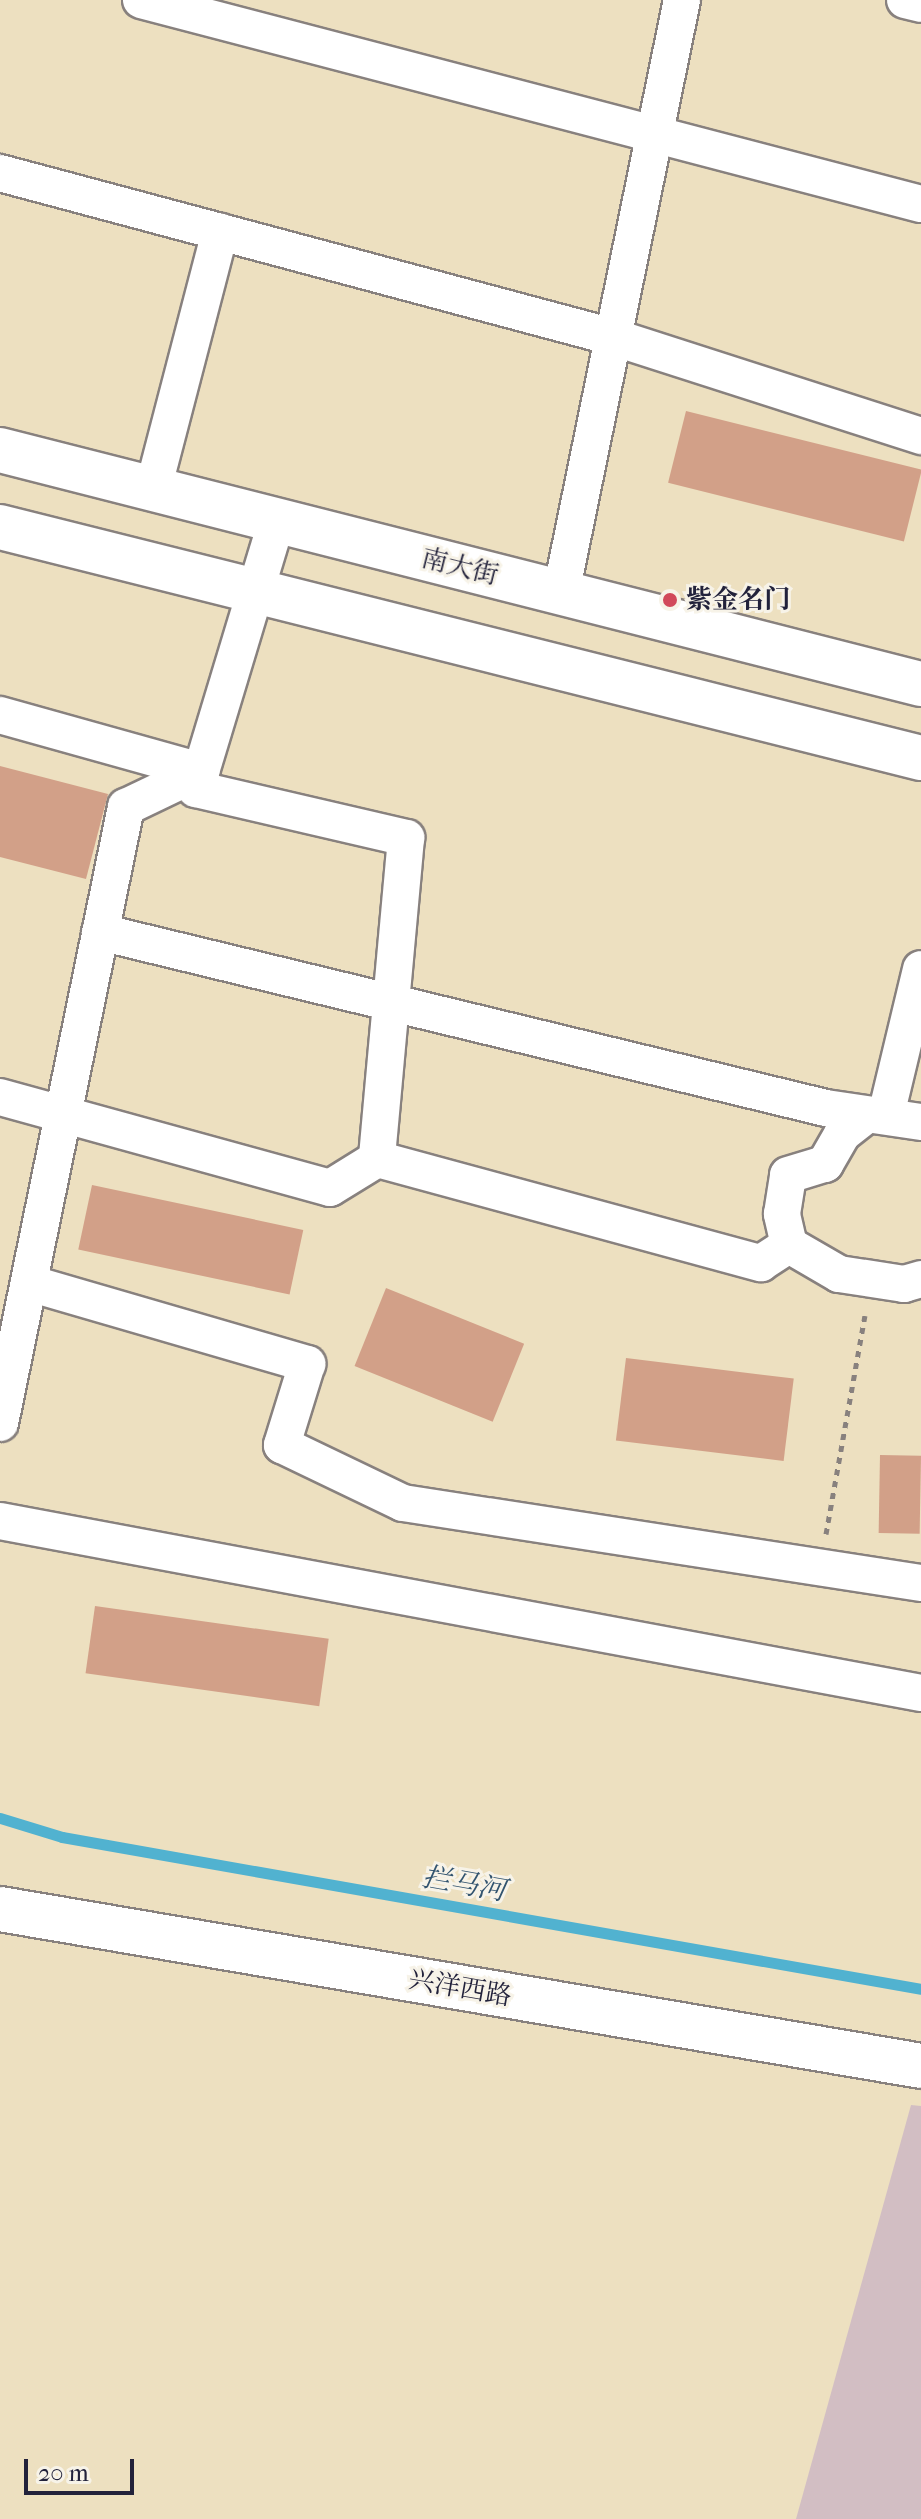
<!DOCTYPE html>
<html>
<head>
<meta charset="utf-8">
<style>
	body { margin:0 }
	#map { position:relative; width:921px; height:2519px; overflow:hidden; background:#ede0c0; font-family:"IM FELL French Canon","Noto Serif SC",serif }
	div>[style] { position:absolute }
	.industrial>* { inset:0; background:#d2bec3 }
	.stream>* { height:11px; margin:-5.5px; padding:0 5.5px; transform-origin:5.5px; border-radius:5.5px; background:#51b2d0 }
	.building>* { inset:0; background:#d2a088; transform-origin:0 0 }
	.path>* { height:5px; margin-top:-2.5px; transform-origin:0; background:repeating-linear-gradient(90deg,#88817e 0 6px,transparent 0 12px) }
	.roads { filter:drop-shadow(2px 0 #88817e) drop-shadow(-2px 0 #88817e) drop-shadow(0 2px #88817e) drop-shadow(0 -2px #88817e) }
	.minor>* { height:36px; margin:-18px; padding:0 18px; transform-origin:18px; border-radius:18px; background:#fff }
	.tertiary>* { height:44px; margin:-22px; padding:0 22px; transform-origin:22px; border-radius:22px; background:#fff }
	.secondary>* { height:44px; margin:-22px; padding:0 22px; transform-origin:22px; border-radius:22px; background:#fff }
	.dots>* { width:22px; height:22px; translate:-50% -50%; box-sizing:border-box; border:4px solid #f7f3e8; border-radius:50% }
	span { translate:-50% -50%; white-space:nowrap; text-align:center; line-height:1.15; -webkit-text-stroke:6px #f7f3e8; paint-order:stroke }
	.street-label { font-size:26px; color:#22223b }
	.poi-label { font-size:26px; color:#22223b; font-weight:700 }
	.left { translate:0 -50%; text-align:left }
	.water-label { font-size:28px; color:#32546f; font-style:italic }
	.scale { position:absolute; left:24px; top:2459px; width:110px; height:36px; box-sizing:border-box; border:4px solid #22223b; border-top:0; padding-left:10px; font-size:24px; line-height:28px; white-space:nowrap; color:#22223b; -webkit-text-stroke:6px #f7f3e8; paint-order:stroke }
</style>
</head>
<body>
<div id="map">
	<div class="industrial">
		<div style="clip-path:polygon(911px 2105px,921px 2106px,921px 2519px,796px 2519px)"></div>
	</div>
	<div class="stream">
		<div style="left:0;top:1818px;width:65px;rotate:17deg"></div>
		<div style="left:62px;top:1837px;width:872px;rotate:10.03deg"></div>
	</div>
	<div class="building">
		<div style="left:686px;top:411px;width:243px;height:74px;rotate:14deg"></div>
		<div style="clip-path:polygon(0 766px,108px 794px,86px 879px,0 857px)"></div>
		<div style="left:92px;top:1185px;width:216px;height:66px;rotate:12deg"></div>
		<div style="left:386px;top:1288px;width:149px;height:84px;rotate:22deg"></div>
		<div style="left:626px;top:1358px;width:169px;height:83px;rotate:7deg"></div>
		<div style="left:880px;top:1455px;width:41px;height:78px;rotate:1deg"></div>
		<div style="left:95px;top:1606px;width:236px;height:68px;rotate:8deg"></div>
	</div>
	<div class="path">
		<div style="left:826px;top:1534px;width:222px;rotate:-79.9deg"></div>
	</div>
	<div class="roads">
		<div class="minor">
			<div style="left:141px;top:0;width:806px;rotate:14.66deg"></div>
			<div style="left:905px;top:0;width:16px;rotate:14deg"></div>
			<div style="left:0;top:173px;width:635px;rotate:14.98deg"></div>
			<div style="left:613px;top:337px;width:324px;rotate:17.8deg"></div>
			<div style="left:153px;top:489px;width:266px;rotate:-75.4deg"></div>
			<div style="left:277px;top:520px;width:281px;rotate:106.8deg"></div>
			<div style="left:196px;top:789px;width:216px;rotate:13.1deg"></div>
			<div style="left:406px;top:838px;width:322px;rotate:95.2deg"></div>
			<div style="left:377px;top:1159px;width:398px;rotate:15.2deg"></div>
			<div style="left:761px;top:1263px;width:33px;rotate:-33deg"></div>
			<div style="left:789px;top:1245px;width:58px;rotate:30.1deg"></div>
			<div style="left:839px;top:1274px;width:66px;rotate:8.7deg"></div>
			<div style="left:904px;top:1284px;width:18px;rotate:-16deg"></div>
			<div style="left:561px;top:593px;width:605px;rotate:-78.47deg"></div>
			<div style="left:0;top:715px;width:209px;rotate:15.6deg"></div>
			<div style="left:100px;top:932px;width:747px;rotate:13.63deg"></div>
			<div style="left:826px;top:1108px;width:96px;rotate:8.4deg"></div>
			<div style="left:0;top:1097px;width:342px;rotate:15.4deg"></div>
			<div style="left:330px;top:1188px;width:55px;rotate:-31.7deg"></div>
			<div style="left:886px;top:1115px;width:150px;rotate:-76.5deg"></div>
			<div style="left:789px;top:1245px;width:32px;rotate:-103deg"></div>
			<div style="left:782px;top:1214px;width:39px;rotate:-81deg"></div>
			<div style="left:788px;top:1175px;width:39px;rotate:-17deg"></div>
			<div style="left:825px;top:1164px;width:34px;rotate:-60deg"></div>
			<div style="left:842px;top:1134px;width:28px;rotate:-38deg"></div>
			<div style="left:29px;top:1283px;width:290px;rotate:16.2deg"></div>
			<div style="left:307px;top:1364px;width:85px;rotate:107.2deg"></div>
			<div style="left:282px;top:1445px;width:134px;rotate:25.6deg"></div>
			<div style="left:403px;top:1503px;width:524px;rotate:8.78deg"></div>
			<div style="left:0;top:1423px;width:629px;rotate:-78.44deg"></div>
			<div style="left:126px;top:807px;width:83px;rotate:-25.6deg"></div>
			<div style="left:0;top:1521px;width:937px;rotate:10.58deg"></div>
		</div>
		<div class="tertiary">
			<div style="left:0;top:1909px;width:934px;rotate:9.67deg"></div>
		</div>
		<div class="secondary">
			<div style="left:0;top:450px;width:950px;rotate:14.26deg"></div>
			<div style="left:0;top:527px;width:950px;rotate:14.08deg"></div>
		</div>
	</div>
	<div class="dots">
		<div style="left:670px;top:600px;background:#d1495b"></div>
	</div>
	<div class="street-label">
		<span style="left:460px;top:567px;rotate:14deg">南大街</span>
		<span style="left:460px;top:1988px;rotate:10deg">兴洋西路</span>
	</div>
	<div class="poi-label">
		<span class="left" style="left:686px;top:600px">紫金名门</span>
	</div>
	<div class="water-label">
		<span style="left:464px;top:1884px;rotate:10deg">拦马河</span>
	</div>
	<div class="scale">20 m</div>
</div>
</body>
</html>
